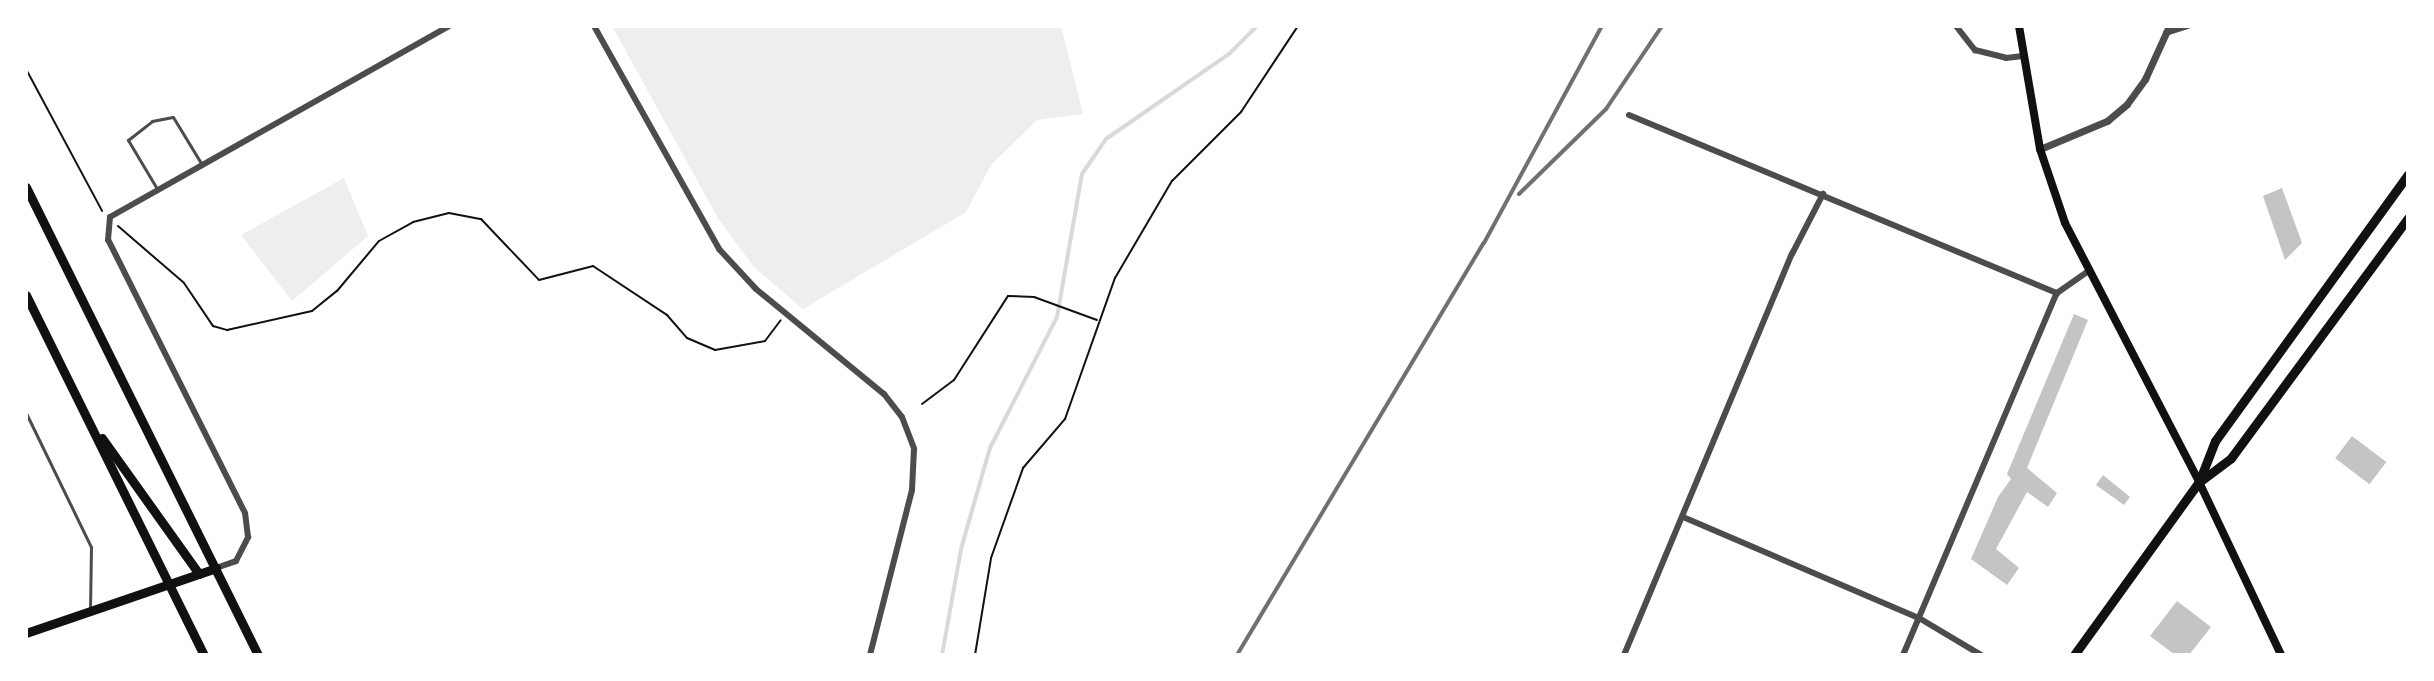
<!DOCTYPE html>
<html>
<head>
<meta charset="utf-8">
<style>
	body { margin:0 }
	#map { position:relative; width:2434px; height:681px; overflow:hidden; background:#fff; font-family:Quicksand,sans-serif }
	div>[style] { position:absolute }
	.green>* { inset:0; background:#eee }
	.stream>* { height:4px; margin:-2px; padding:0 2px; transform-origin:2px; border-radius:2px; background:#d9d9d9 }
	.building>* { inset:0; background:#c4c4c4; transform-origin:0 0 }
	.path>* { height:2px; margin:-1px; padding:0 1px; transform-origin:1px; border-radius:1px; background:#111 }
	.service>* { height:3px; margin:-1.5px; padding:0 1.5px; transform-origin:1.5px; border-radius:1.5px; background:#4c4c4c }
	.minor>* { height:6px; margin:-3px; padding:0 3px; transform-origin:3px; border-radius:3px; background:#4c4c4c }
	.tertiary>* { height:7px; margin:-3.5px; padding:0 3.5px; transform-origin:3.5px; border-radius:3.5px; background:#4c4c4c }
	.secondary>* { height:8px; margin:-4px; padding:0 4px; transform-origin:4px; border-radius:4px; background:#111 }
	.primary>* { height:9px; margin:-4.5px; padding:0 4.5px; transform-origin:4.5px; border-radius:4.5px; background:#111 }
	.rail>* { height:4px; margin:-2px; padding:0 2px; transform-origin:2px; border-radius:2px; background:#707070 }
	span { translate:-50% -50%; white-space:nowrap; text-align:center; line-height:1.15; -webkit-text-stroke:6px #fff; paint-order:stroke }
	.frame { position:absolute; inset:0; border:28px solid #fff; pointer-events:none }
</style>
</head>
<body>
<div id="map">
	<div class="green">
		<div style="clip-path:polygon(612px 26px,1061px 26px,1083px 114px,1037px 120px,991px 165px,966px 212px,803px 309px,754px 267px,719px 220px)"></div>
		<div style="clip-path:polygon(344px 178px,368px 236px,292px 301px,241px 235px)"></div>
	</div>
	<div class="stream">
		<div style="left:942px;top:655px;width:108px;rotate:-79.8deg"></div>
		<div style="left:961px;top:549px;width:105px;rotate:-74deg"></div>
		<div style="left:990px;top:448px;width:147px;rotate:-62.9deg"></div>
		<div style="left:1057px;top:317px;width:145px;rotate:-80.1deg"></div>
		<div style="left:1082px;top:174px;width:42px;rotate:-55.6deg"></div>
		<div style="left:1106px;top:139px;width:151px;rotate:-34.7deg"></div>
		<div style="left:1230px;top:53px;width:38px;rotate:-45deg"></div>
	</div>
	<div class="building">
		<div style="clip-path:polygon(2282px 188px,2302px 243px,2285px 260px,2263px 196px)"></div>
		<div style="clip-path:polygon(2074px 314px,2088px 320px,2027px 468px,2057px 493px,2048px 507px,2027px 492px,1996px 549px,2019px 568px,2007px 585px,1971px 559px,1998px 497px,2011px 479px,2007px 474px)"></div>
		<div style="left:2352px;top:436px;width:43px;height:28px;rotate:37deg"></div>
		<div style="clip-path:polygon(2103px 475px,2130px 497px,2124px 505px,2096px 485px)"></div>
		<div style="clip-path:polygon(2177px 601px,2211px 627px,2189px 655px,2175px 655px,2150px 636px)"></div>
	</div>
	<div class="path">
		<div style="left:26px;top:69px;width:161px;rotate:61.8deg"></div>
		<div style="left:118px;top:226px;width:87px;rotate:40.8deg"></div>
		<div style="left:184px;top:283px;width:52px;rotate:56deg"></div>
		<div style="left:213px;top:326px;width:15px;rotate:16deg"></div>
		<div style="left:227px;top:330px;width:87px;rotate:-12.6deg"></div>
		<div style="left:312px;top:311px;width:32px;rotate:-39deg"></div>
		<div style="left:337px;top:291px;width:65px;rotate:-50deg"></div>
		<div style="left:379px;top:241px;width:39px;rotate:-29deg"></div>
		<div style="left:413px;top:222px;width:37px;rotate:-14deg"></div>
		<div style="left:449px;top:213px;width:33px;rotate:11deg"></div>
		<div style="left:481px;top:219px;width:84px;rotate:46.4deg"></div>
		<div style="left:539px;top:280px;width:56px;rotate:-14.5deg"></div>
		<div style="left:593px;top:266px;width:89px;rotate:33.5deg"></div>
		<div style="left:667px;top:315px;width:30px;rotate:49deg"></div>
		<div style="left:687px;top:338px;width:30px;rotate:23deg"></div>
		<div style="left:715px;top:350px;width:51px;rotate:-10.2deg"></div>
		<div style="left:765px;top:341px;width:26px;rotate:-53deg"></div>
		<div style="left:922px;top:404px;width:40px;rotate:-37deg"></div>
		<div style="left:954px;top:380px;width:100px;rotate:-57.3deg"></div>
		<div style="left:1008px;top:296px;width:26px;rotate:2deg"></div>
		<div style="left:1034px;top:297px;width:67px;rotate:20.1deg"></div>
		<div style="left:975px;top:655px;width:98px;rotate:-80.6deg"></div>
		<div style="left:991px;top:558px;width:96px;rotate:-70.4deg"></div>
		<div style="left:1023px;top:468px;width:65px;rotate:-49.4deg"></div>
		<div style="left:1065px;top:419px;width:150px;rotate:-70.5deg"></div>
		<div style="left:1115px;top:278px;width:113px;rotate:-59.6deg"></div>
		<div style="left:1172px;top:181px;width:98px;rotate:-45deg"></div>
		<div style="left:1241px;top:112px;width:103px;rotate:-56.5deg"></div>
	</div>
	<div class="service">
		<div style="left:156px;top:187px;width:55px;rotate:-120.8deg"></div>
		<div style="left:128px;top:140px;width:31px;rotate:-38deg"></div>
		<div style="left:152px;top:121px;width:21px;rotate:-11deg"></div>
		<div style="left:173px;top:117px;width:54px;rotate:58.7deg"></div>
		<div style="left:26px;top:413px;width:149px;rotate:64.1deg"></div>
		<div style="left:91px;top:547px;width:63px;rotate:90.9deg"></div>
	</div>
	<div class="minor">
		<div style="left:594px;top:26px;width:256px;rotate:60.7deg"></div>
		<div style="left:719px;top:249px;width:54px;rotate:47.2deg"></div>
		<div style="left:756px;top:289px;width:166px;rotate:39.4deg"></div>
		<div style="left:884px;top:394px;width:29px;rotate:52deg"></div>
		<div style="left:902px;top:417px;width:34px;rotate:69deg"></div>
		<div style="left:914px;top:449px;width:41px;rotate:92.8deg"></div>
		<div style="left:912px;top:490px;width:170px;rotate:104.3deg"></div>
		<div style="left:1956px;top:26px;width:31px;rotate:52deg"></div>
		<div style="left:1975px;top:50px;width:32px;rotate:14deg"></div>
		<div style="left:2006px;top:58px;width:17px;rotate:-7deg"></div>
		<div style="left:2166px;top:33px;width:23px;rotate:-18deg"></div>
		<div style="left:1629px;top:115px;width:464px;rotate:22.6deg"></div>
		<div style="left:1683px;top:517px;width:257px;rotate:23.2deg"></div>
		<div style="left:1919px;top:618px;width:72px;rotate:30.8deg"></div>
		<div style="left:216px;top:568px;width:21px;rotate:-19deg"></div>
		<div style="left:236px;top:561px;width:27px;rotate:-63deg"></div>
		<div style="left:248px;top:537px;width:24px;rotate:-97deg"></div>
		<div style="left:245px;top:513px;width:305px;rotate:-116.6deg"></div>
		<div style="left:108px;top:240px;width:23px;rotate:-85deg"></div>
		<div style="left:110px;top:217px;width:389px;rotate:-29.4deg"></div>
		<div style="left:1624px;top:655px;width:435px;rotate:-67.3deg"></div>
		<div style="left:1792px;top:254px;width:68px;rotate:-62.7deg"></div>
		<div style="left:1903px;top:655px;width:393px;rotate:-67deg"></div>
		<div style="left:2057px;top:293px;width:38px;rotate:-35deg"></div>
	</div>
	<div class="tertiary">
		<div style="left:2040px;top:149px;width:73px;rotate:-22.7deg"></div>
		<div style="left:2107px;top:121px;width:26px;rotate:-40deg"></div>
		<div style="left:2127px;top:104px;width:31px;rotate:-54deg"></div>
		<div style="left:2145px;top:79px;width:58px;rotate:-65.6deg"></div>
	</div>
	<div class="secondary">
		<div style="left:2019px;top:26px;width:125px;rotate:80.3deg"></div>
		<div style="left:2040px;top:149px;width:78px;rotate:71.3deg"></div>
		<div style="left:2065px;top:223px;width:292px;rotate:62.6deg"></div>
		<div style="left:2199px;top:482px;width:191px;rotate:64.6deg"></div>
	</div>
	<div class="primary">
		<div style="left:26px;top:187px;width:522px;rotate:63.63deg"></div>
		<div style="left:26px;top:295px;width:402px;rotate:63.7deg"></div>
		<div style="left:102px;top:438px;width:167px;rotate:54.5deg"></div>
		<div style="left:2202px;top:480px;width:36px;rotate:-37deg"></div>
		<div style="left:2231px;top:458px;width:298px;rotate:-53.6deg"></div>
		<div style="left:26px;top:633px;width:201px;rotate:-18.9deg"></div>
		<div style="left:2074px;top:655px;width:213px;rotate:-54.2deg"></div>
		<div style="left:2199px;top:482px;width:44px;rotate:-68.7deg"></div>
		<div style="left:2215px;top:441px;width:329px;rotate:-54.1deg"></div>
	</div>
	<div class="rail">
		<div style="left:1519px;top:194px;width:122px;rotate:-44.3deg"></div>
		<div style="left:1606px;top:109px;width:100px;rotate:-56deg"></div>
		<div style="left:1237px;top:655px;width:480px;rotate:-59.1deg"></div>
		<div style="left:1484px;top:243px;width:247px;rotate:-61.5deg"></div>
	</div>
	<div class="frame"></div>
</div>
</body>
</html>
